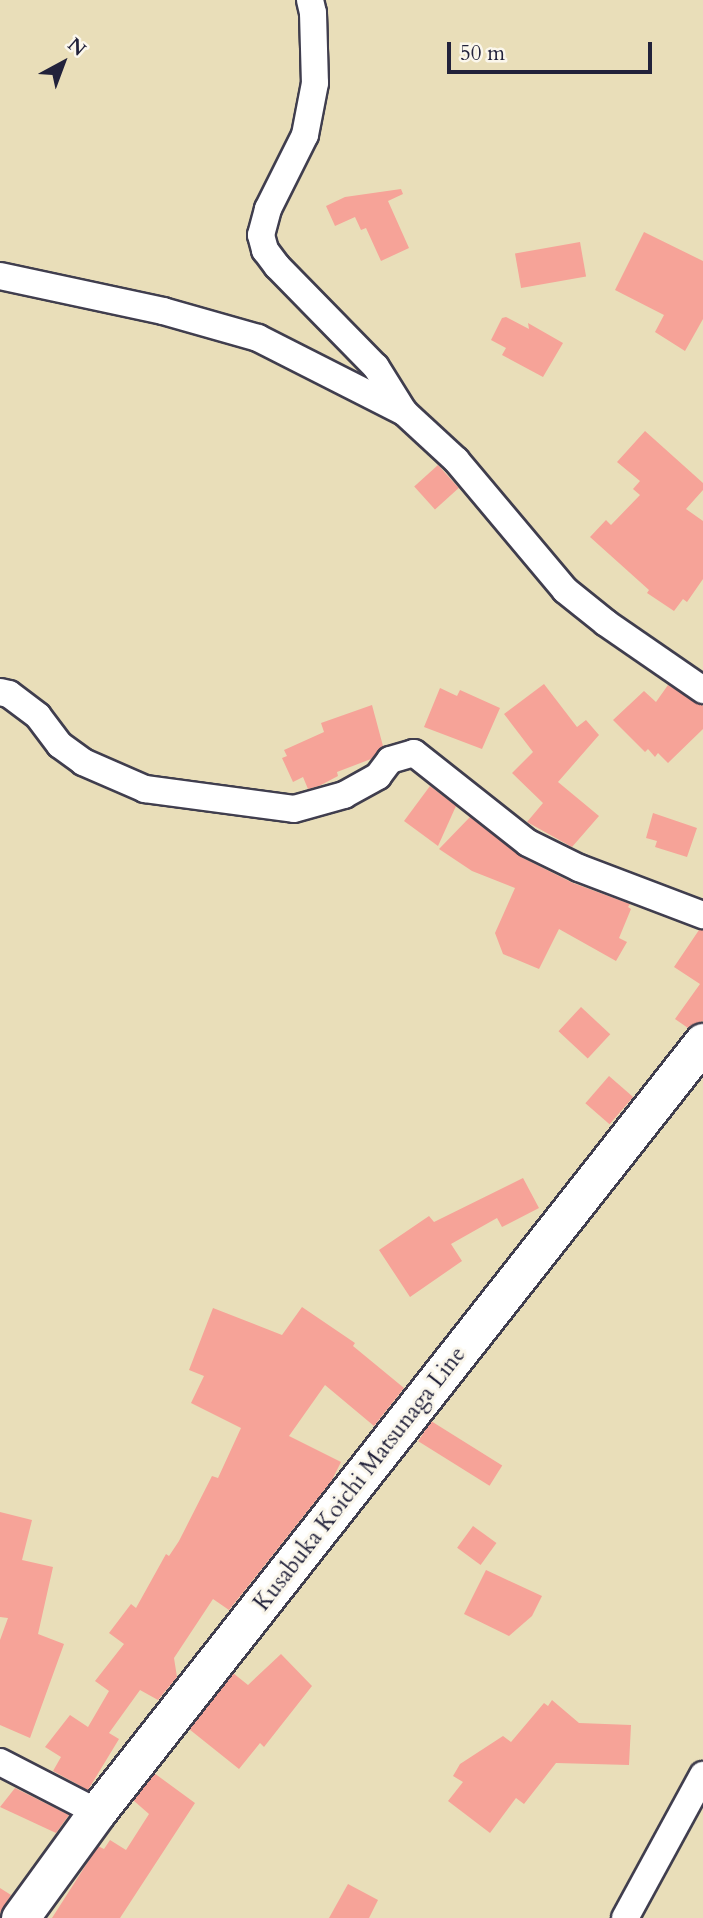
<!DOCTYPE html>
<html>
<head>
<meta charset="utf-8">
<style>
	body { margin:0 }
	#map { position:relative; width:703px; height:1918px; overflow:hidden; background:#e9deb9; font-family:Cardo,serif }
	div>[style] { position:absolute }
	.building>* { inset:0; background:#f6a398; transform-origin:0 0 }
	.roads { filter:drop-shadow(2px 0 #403e4e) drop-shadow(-2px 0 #403e4e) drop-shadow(0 2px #403e4e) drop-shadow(0 -2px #403e4e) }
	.street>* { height:26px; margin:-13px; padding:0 13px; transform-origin:13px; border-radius:13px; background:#fff }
	.secondary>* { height:37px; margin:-18.5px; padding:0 18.5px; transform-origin:18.5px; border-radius:18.5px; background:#fff }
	span { translate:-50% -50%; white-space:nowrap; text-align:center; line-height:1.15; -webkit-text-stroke:6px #fbf7ec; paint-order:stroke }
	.street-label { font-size:23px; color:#22223b }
	.north { position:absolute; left:28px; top:28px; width:70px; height:70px; -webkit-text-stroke:5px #fbf7ec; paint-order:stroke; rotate:41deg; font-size:19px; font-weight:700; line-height:28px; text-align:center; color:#22223b }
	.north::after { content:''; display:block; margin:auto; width:24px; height:32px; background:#22223b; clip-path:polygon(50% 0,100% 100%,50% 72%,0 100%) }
	.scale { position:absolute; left:447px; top:42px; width:205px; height:32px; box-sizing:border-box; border:4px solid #22223b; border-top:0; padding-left:9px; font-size:21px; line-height:24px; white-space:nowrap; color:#22223b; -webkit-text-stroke:5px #fbf7ec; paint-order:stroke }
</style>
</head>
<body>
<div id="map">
	<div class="building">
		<div style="clip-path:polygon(401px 189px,403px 194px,388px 201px,409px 248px,381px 261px,366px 228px,361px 230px,355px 217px,335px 226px,326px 206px,345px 197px)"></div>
		<div style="clip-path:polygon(644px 232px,703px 261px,703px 319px,685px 351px,655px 332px,664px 315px,615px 290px)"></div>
		<div style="left:580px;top:242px;width:35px;height:66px;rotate:80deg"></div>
		<div style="clip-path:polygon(506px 317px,529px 329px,528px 323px,563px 343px,543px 377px,502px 355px,506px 348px,491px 340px,502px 318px)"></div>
		<div style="clip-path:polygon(645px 431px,703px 483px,703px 490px,686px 509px,703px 521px,703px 579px,687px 602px,683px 599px,674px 611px,647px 593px,649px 590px,590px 537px,606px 520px,611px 525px,640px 495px,633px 489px,640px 481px,617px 462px)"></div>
		<div style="left:438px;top:465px;width:31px;height:32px;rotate:48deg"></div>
		<div style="clip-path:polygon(544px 684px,577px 727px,586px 720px,599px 735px,558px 782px,599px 816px,572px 847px,527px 822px,543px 803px,512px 773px,533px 752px,504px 714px)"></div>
		<div style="clip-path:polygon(668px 685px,703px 706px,703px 729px,668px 763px,658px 753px,655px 757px,648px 749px,645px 752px,613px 720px,644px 691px,656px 702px)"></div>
		<div style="clip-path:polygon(440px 688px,457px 696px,460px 690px,500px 708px,482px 749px,424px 727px)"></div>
		<div style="clip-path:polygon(372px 705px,383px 746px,371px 759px,337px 772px,338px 776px,319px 786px,308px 789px,303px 777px,293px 782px,282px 758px,287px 756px,284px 750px,324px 732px,321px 723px)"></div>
		<div style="clip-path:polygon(430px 786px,456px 806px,438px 846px,404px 821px)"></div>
		<div style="clip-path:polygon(653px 813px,697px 828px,687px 857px,655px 847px,657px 841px,646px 838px)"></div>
		<div style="clip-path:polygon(470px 817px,521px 857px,573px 883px,630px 904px,628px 907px,631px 909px,619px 938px,627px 942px,616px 961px,559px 929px,539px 969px,503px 954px,495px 933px,515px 888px,472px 871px,439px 849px)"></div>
		<div style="clip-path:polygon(699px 930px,703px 930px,703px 1021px,688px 1028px,675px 1019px,700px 984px,674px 967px)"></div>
		<div style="left:581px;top:1007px;width:40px;height:33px;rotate:43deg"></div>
		<div style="left:609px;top:1076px;width:32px;height:36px;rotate:41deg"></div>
		<div style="clip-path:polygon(523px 1178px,539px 1208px,502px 1227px,497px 1218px,451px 1244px,462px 1261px,410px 1297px,379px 1250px,429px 1216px,434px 1222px)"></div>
		<div style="clip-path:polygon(302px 1307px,355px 1343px,353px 1346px,404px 1388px,374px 1426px,325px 1385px,289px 1436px,341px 1462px,332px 1480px,229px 1610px,213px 1599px,174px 1658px,177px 1677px,158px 1700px,140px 1690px,109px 1733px,119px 1739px,88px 1790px,53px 1771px,61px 1757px,45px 1747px,70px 1715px,88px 1727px,109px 1691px,95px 1681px,124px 1644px,109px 1633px,131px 1604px,136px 1608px,166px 1554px,169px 1556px,179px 1541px,212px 1476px,218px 1478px,241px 1428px,191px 1403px,204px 1376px,189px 1370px,213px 1308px,282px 1335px)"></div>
		<div style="left:431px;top:1421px;width:84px;height:24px;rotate:32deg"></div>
		<div style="clip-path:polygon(0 1512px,32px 1520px,22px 1560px,53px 1567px,38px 1634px,64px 1644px,30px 1738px,0 1725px,0 1640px,8px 1618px,0 1617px)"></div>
		<div style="left:473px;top:1526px;width:29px;height:27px;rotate:36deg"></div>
		<div style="clip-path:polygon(486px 1570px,542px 1596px,532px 1616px,509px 1636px,464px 1614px)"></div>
		<div style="clip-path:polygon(281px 1654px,312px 1686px,264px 1747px,260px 1743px,239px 1769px,189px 1729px,233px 1673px,248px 1685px)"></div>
		<div style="clip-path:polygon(552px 1700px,579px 1723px,631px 1725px,629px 1765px,556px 1763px,524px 1804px,516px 1798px,490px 1833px,448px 1801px,463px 1782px,453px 1776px,460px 1764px,503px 1736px,511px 1742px,544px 1703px,548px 1706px)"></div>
		<div style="clip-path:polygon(154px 1773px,195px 1803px,120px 1918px,52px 1918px,98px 1846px,104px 1849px,110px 1840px,126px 1850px,149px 1814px,133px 1800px)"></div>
		<div style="clip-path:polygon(15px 1788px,69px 1815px,56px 1833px,0 1807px)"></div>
		<div style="clip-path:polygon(348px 1884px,378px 1900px,369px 1918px,329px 1918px)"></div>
		<div style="clip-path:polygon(0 1888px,11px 1895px,0 1913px)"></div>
	</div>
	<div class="roads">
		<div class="street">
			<div style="left:310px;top:0;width:13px;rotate:77deg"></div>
			<div style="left:313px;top:13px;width:70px;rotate:88.4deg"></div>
			<div style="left:315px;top:83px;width:53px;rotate:100.9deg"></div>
			<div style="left:305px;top:135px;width:83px;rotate:116.6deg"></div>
			<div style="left:268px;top:209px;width:27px;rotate:105deg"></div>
			<div style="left:261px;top:235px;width:16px;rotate:75deg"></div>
			<div style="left:265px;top:250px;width:20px;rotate:53deg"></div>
			<div style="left:277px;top:266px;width:141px;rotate:45.6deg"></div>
			<div style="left:376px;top:367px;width:53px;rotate:58.1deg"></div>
			<div style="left:404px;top:412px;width:71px;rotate:42.7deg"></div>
			<div style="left:456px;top:460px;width:170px;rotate:50deg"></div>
			<div style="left:565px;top:590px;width:53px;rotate:38.8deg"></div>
			<div style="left:606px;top:623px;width:118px;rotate:34.6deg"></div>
			<div style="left:0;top:276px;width:167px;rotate:12.1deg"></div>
			<div style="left:163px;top:311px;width:99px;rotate:15.9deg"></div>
			<div style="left:258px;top:338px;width:164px;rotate:26.9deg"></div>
			<div style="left:0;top:692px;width:9px;rotate:13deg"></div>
			<div style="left:9px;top:694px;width:36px;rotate:37deg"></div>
			<div style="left:38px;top:716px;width:36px;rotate:53deg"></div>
			<div style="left:60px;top:745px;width:29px;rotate:36deg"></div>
			<div style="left:83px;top:762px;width:68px;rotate:23.5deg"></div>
			<div style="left:145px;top:789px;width:150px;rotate:7.6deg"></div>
			<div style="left:294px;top:809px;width:52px;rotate:-15.6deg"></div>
			<div style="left:344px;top:795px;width:39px;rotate:-29deg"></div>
			<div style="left:378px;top:776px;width:20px;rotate:-53deg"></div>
			<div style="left:390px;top:760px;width:25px;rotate:-16deg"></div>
			<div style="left:414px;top:753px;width:145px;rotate:38.3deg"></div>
			<div style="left:528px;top:843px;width:57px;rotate:26.1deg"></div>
			<div style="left:579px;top:868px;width:133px;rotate:20.8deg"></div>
			<div style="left:0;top:1762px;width:109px;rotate:27.3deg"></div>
			<div style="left:625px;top:1918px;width:163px;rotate:-61.4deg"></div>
		</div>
		<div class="secondary">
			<div style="left:20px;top:1918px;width:131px;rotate:-54deg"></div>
			<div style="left:97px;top:1812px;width:980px;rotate:-51.8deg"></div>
		</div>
	</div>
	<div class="street-label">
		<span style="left:360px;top:1479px;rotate:-52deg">Kusabuka Koichi Matsunaga Line</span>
	</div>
	<div class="north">N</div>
	<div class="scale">50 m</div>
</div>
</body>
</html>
